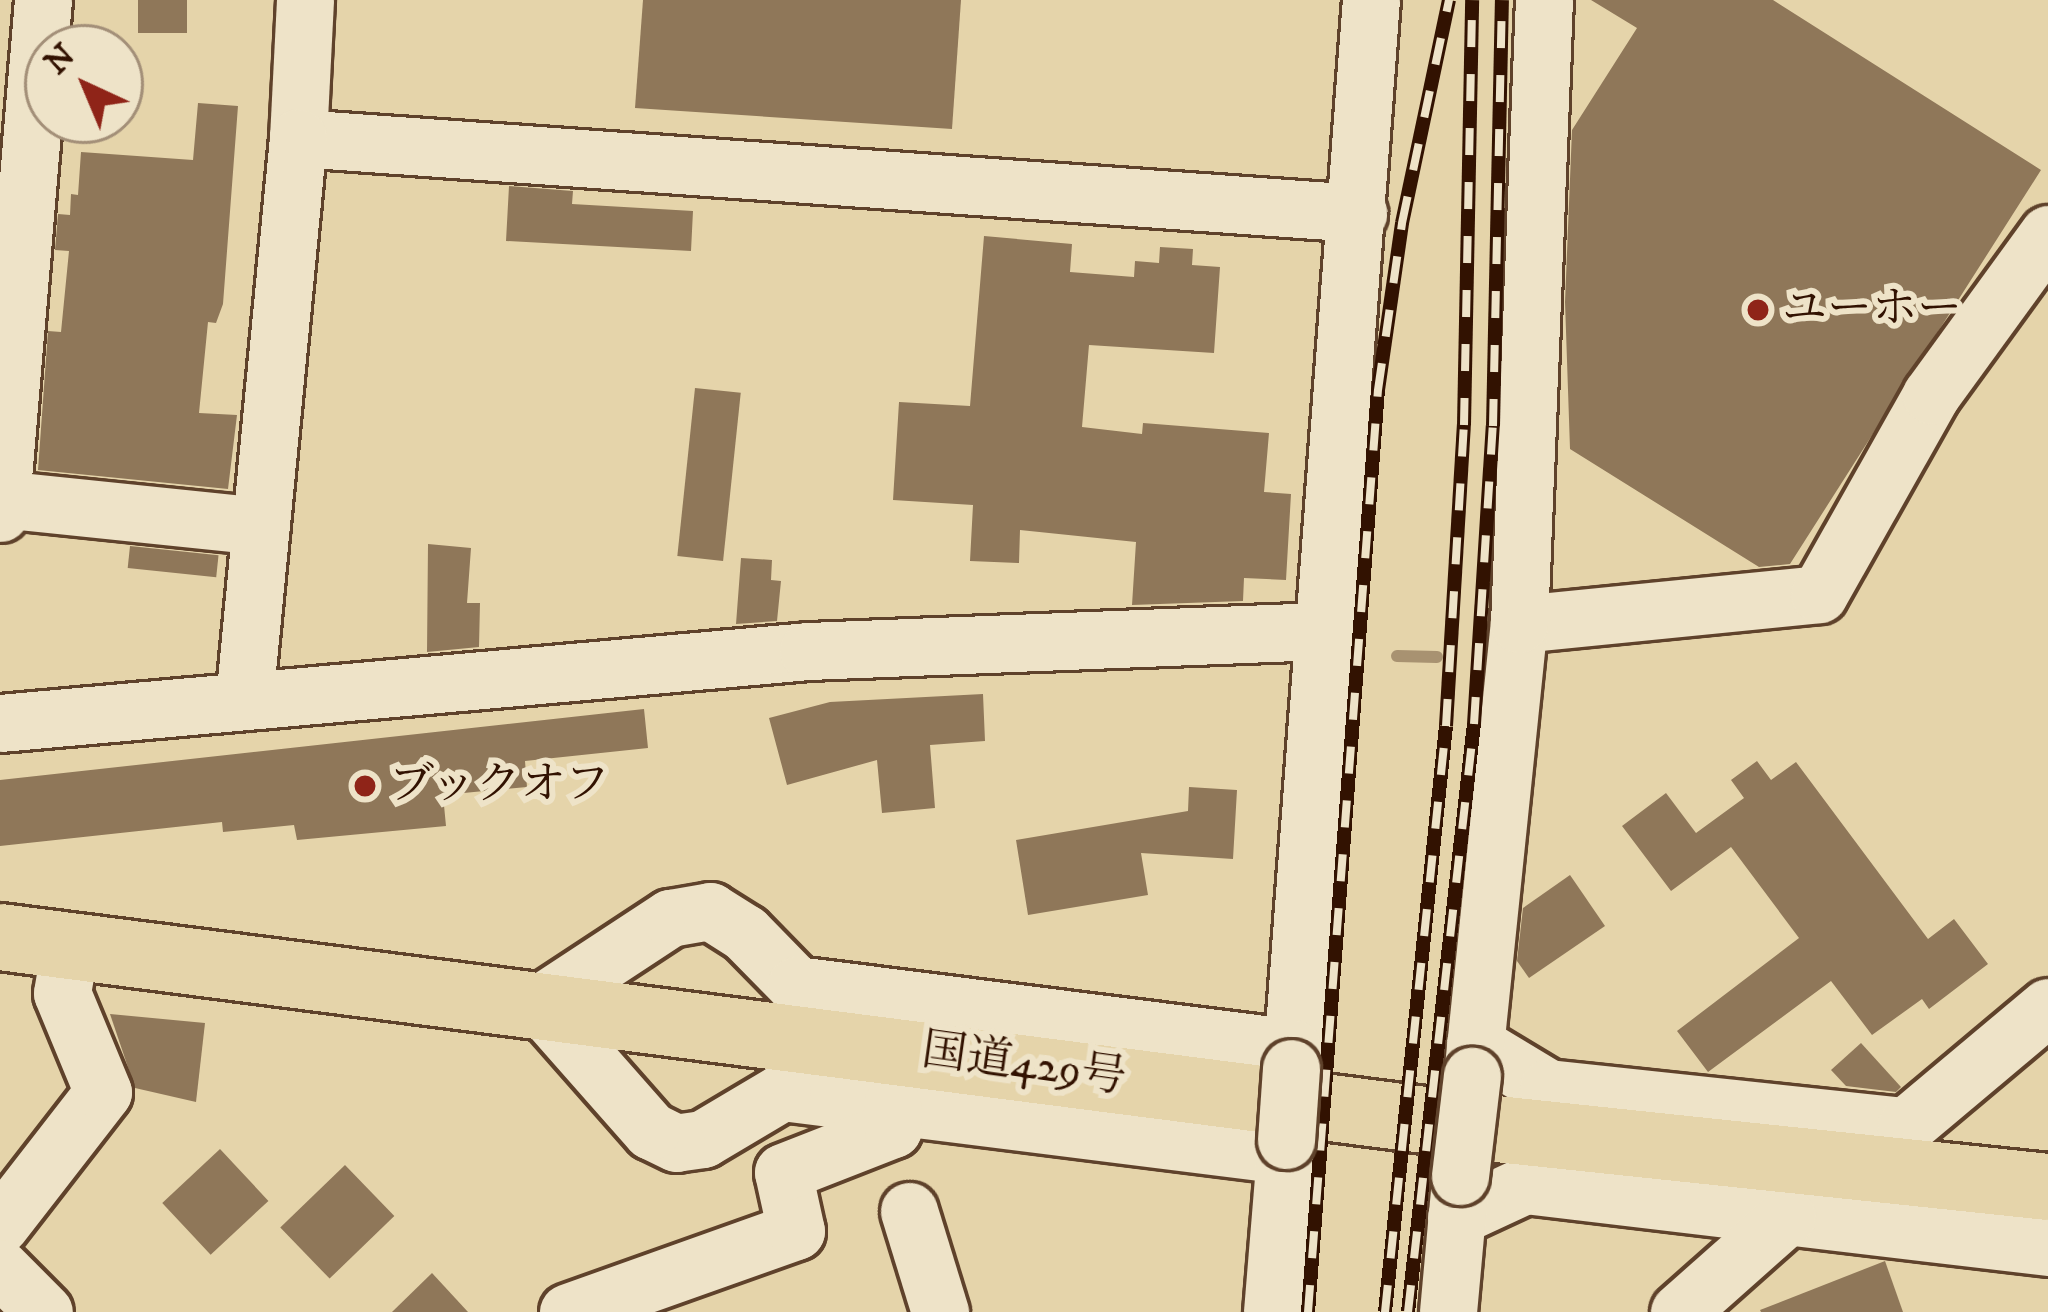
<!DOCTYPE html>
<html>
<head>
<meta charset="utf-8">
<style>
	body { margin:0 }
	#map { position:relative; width:2048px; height:1312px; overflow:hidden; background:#e5d4aa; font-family:"IM FELL DW Pica","Noto Serif JP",serif }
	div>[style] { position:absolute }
	.stream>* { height:12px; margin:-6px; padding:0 6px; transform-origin:6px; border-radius:6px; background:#a89271 }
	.building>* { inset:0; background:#8f7759; transform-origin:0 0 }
	.roads { filter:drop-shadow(3px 0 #5f422b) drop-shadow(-3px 0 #5f422b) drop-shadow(0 3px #5f422b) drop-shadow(0 -3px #5f422b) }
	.minor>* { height:57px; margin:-28.5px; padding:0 28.5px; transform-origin:28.5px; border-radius:28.5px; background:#eee3c8 }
	.highway>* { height:66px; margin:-33px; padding:0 33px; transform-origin:33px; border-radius:33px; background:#e5d4aa }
	.rail>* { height:14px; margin-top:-7px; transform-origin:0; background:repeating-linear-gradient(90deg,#eee3c8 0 27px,#321201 0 54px); box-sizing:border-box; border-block:3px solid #321201 }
	.bridges { filter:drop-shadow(3px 0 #5f422b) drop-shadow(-3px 0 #5f422b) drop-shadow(0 3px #5f422b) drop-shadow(0 -3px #5f422b) }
	.minor-bridge>* { height:57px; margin:-28.5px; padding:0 28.5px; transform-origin:28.5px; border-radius:28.5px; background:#eee3c8 }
	.dots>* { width:33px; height:33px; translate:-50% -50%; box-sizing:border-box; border:6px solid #eee3c8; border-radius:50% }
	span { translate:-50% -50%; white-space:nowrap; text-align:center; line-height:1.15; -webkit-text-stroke:12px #eee3c8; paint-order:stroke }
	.poi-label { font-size:45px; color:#321201 }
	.left { translate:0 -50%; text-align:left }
	.street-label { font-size:45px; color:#321201 }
	.north { position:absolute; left:24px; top:24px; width:120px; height:120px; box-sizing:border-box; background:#eee3c8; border:3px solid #a38f78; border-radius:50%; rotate:316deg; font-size:33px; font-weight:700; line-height:48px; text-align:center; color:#321201 }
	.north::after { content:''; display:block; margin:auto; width:42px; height:54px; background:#8f2418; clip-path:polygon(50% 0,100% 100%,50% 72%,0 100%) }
</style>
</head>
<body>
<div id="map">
	<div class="stream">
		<div style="left:1397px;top:656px;width:40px;rotate:1.4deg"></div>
	</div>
	<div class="building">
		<div style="left:138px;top:0;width:49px;height:33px"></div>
		<div style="clip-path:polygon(643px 0,961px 0,952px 129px,635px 108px)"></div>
		<div style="clip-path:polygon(1591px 0,1773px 0,2041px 170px,1790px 564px,1759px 567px,1570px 449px,1565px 302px,1572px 130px,1637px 28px)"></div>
		<div style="clip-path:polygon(198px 103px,238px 106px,223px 304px,216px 323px,208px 322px,199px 413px,237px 415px,228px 489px,38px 470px,48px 331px,61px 332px,69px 251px,55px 250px,58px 214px,70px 215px,71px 194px,78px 195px,81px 152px,193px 160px)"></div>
		<div style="clip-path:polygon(509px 186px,573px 191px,572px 204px,693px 211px,691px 251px,506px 241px)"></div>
		<div style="clip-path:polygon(984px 236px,1072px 244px,1070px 272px,1134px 277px,1135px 261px,1159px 263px,1160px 247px,1193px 249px,1192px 265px,1220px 267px,1214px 353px,1089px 345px,1082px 427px,1142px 434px,1143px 423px,1269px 433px,1264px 492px,1291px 494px,1286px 580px,1244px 578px,1243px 601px,1132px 605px,1136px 542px,1020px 530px,1019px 563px,970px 561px,973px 505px,893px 500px,899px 402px,970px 406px)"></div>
		<div style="left:695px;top:388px;width:46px;height:169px;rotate:6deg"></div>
		<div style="clip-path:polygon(428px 544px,471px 548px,467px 603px,480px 603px,479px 647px,427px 652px)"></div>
		<div style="left:130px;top:546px;width:89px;height:22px;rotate:6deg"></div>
		<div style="clip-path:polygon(741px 558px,772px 560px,771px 580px,781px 581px,777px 621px,736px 624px)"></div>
		<div style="clip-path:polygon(983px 694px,985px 741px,930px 745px,935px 808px,882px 813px,877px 760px,787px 785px,769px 718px,830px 702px)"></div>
		<div style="clip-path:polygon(644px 709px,648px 748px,525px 761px,527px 787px,443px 795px,446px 826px,297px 840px,294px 825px,223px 832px,222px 822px,0 846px,0 780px)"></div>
		<div style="clip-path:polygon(1757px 761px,1771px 780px,1796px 762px,1928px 939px,1954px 919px,1988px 964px,1929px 1009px,1922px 999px,1872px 1035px,1831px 981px,1708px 1072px,1677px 1031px,1799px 938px,1731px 847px,1671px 891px,1622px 826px,1666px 793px,1696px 833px,1744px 798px,1731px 780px)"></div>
		<div style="clip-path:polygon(1189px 787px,1237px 790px,1233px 859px,1141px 853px,1148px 895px,1028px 915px,1016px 840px,1188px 811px)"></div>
		<div style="clip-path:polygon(1570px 875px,1605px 926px,1529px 978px,1517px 961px,1523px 908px)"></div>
		<div style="clip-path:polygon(110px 1014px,205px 1023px,196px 1102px,135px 1088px)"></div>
		<div style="clip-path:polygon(1861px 1043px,1901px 1087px,1896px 1092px,1846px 1086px,1831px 1070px)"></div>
		<div style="left:220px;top:1149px;width:71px;height:79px;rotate:47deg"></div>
		<div style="left:345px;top:1165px;width:71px;height:90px;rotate:46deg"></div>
		<div style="clip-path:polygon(1885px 1261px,1903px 1312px,1761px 1312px,1760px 1310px)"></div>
		<div style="clip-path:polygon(432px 1273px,468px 1312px,392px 1312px)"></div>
	</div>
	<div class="roads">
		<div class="minor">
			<div style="left:305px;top:0;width:138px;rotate:92.9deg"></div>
			<div style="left:298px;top:138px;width:1063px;rotate:4.05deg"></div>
			<div style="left:0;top:499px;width:262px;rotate:5.9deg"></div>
			<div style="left:0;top:513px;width:515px;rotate:-85.21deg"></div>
			<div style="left:1519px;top:624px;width:301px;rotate:-5.7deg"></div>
			<div style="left:1819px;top:594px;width:228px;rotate:-60.6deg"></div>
			<div style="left:1931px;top:395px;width:199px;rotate:-54deg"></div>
			<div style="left:244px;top:701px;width:566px;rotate:-84.52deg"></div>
			<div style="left:0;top:723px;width:811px;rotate:-5.09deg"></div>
			<div style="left:808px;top:651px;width:514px;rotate:-2.23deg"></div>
			<div style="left:1475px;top:1044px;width:85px;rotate:31.1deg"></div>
			<div style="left:1548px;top:1088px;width:360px;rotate:6.1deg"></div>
			<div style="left:1906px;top:1126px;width:185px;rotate:-40deg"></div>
			<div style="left:1291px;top:1068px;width:1071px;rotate:-85.72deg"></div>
			<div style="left:1472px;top:1076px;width:454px;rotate:-84.1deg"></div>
			<div style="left:1519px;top:624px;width:625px;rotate:-87.71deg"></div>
			<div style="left:1284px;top:1155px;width:506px;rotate:-172.85deg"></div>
			<div style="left:782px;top:1092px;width:92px;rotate:149.3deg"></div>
			<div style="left:703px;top:1139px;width:27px;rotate:172deg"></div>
			<div style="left:676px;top:1143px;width:28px;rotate:-154deg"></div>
			<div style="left:651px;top:1131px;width:169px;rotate:-131.4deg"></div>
			<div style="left:539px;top:1004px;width:157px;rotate:-33.3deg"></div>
			<div style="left:670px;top:918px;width:41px;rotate:-9.9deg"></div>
			<div style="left:710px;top:911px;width:41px;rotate:32.2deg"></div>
			<div style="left:745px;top:933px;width:73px;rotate:45.6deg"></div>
			<div style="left:796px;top:985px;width:500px;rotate:7.2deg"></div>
			<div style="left:909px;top:1211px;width:106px;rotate:72.9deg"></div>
			<div style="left:1456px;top:1217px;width:76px;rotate:-24.9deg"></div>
			<div style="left:1525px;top:1185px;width:527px;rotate:6.76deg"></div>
			<div style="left:0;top:1225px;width:168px;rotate:-52.2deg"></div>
			<div style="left:103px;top:1092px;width:107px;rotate:-112.5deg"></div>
			<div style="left:62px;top:993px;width:48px;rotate:-80.3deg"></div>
			<div style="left:0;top:1268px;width:62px;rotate:45deg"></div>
			<div style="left:568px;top:1312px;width:242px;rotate:-19.6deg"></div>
			<div style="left:796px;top:1231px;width:60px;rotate:-102.4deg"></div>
			<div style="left:783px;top:1172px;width:118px;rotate:-21.4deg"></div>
			<div style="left:893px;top:1129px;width:25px;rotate:-92deg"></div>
			<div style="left:1272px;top:1312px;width:173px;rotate:-85.3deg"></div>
			<div style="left:1448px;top:1312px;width:134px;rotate:-84.8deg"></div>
			<div style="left:1679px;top:1312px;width:144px;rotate:-41.6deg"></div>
		</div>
		<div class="highway">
			<div style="left:0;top:937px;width:1499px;rotate:7.32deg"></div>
			<div style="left:1487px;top:1128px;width:564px;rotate:6deg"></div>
		</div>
	</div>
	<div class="rail">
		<div style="left:1308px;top:1312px;width:925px;rotate:-85.66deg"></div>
		<div style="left:1378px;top:390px;width:169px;rotate:-81.8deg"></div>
		<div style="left:1402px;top:223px;width:228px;rotate:-78.1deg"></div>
		<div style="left:1385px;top:1312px;width:589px;rotate:-84.06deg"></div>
		<div style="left:1446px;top:726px;width:302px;rotate:-86.6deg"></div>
		<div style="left:1464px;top:425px;width:425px;rotate:-88.9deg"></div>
		<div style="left:1408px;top:1312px;width:592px;rotate:-83.6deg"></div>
		<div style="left:1474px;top:724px;width:299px;rotate:-86.4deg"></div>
		<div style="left:1493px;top:426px;width:426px;rotate:-88.8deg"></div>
	</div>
	<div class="bridges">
		<div class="minor-bridge">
			<div style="left:1286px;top:1140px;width:72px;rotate:-86deg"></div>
			<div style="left:1460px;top:1176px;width:101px;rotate:-83.2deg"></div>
		</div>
	</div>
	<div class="dots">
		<div style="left:1758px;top:310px;background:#8f2418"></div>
		<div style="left:365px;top:786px;background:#8f2418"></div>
	</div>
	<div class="poi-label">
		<span class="left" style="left:1782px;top:310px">ユーホー</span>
		<span class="left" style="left:389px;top:786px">ブックオフ</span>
	</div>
	<div class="street-label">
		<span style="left:1024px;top:1065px;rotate:8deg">国道429号</span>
	</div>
	<div class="north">N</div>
</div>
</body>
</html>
